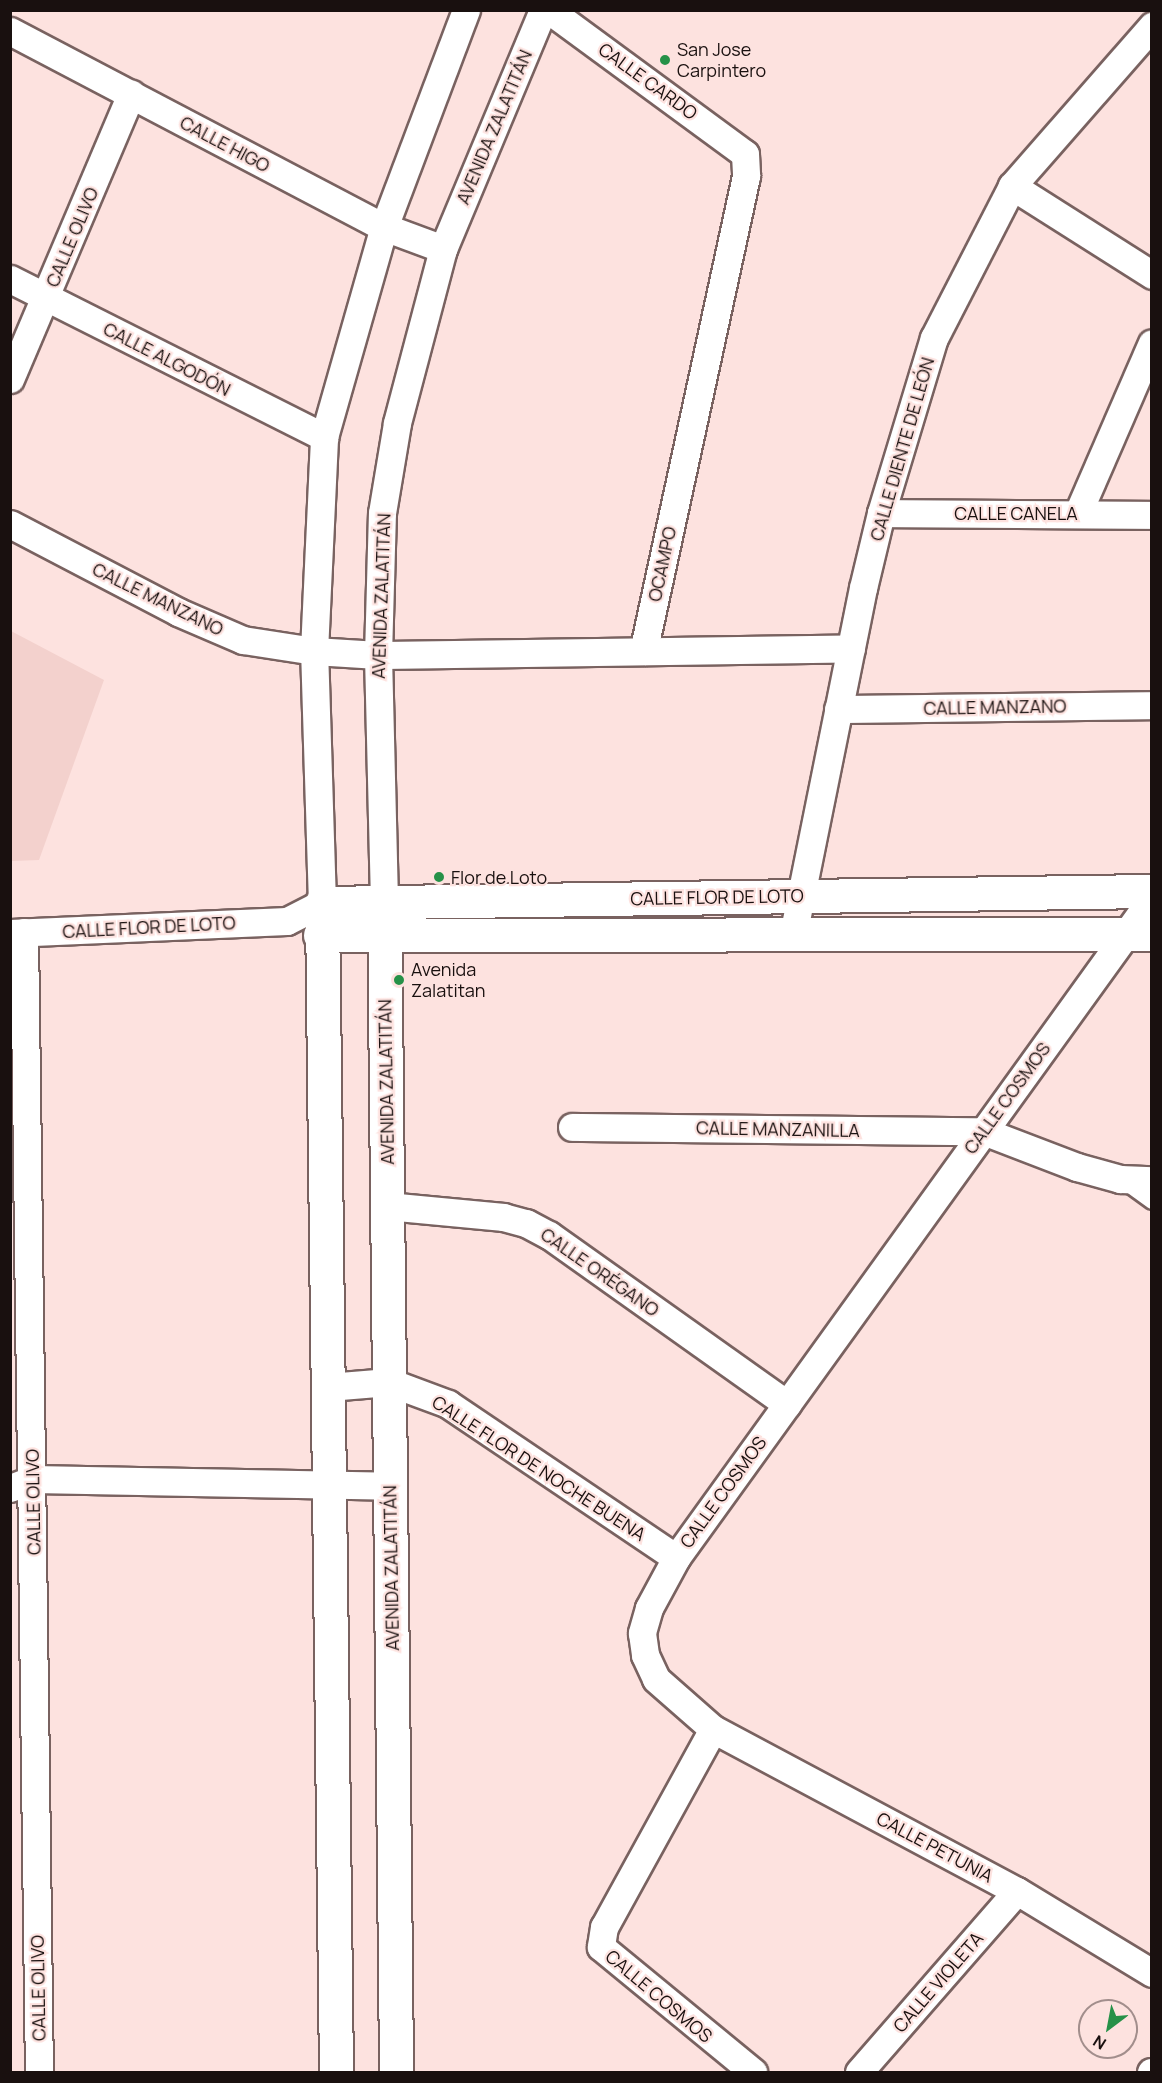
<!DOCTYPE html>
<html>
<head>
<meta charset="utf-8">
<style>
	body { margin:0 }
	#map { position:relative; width:1162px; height:2083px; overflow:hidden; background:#fde2df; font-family:Manrope,sans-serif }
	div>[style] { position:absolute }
	.built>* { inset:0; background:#f3d1cd }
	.roads { filter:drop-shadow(2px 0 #796260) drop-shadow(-2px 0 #796260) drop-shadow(0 2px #796260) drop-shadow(0 -2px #796260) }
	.service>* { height:14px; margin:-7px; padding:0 7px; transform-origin:7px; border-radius:7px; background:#fff }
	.minor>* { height:27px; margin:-13.5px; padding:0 13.5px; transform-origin:13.5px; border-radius:13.5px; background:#fff }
	.tertiary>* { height:33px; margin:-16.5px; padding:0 16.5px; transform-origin:16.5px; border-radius:16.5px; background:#fff }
	.dots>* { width:16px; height:16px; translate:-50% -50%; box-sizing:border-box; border:3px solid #fde2df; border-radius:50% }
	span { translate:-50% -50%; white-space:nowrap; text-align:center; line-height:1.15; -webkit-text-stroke:4.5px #fde2df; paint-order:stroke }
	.poi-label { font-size:18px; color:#19100f }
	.left { translate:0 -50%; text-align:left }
	.street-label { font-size:18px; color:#19100f }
	.frame { position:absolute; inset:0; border:12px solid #19100f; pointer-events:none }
	.north { position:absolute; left:1078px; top:1999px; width:60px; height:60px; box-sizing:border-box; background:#fde2df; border:2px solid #a28e8c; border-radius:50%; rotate:212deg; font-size:16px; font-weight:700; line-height:24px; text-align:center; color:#19100f }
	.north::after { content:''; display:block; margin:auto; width:21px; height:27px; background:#269148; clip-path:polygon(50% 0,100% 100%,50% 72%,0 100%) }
</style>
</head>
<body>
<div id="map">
	<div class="built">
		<div style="clip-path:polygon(11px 631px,104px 680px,39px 860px,11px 861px)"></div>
	</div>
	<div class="roads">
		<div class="service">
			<div style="left:1126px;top:1183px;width:32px;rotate:36deg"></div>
		</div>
		<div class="minor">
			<div style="left:549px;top:10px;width:243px;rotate:36.3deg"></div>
			<div style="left:745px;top:154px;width:22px;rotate:87deg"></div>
			<div style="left:746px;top:176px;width:486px;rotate:102.2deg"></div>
			<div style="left:10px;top:31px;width:422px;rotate:27.7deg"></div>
			<div style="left:384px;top:227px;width:63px;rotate:20.4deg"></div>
			<div style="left:1012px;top:186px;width:166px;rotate:32.4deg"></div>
			<div style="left:10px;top:279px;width:352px;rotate:26.7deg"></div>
			<div style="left:10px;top:379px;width:310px;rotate:-67deg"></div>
			<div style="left:881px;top:513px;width:271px;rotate:0.4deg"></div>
			<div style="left:1078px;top:513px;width:185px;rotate:-66.5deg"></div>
			<div style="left:10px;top:524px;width:190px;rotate:27.6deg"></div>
			<div style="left:178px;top:612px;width:71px;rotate:23.3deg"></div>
			<div style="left:243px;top:640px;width:72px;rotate:8.8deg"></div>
			<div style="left:314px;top:651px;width:64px;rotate:3.6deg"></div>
			<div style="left:378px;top:655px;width:473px;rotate:-0.8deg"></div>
			<div style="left:838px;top:709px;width:314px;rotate:-0.7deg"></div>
			<div style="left:1152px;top:898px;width:814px;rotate:125.8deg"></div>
			<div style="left:676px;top:1558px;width:57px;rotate:118.4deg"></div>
			<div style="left:649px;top:1608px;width:26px;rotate:106deg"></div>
			<div style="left:642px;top:1633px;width:22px;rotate:82deg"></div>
			<div style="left:645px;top:1655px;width:26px;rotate:65deg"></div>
			<div style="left:656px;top:1679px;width:76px;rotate:41.3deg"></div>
			<div style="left:713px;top:1729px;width:344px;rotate:28.1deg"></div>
			<div style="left:1017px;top:1891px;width:158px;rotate:31.3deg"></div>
			<div style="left:384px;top:901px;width:246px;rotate:-91.4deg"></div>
			<div style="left:378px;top:655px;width:142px;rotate:-88.4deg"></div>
			<div style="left:382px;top:513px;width:91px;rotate:-80.5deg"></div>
			<div style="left:397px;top:423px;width:180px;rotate:-75.2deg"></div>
			<div style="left:443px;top:249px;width:259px;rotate:-67.3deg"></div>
			<div style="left:24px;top:932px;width:1140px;rotate:89.25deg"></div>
			<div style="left:10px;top:933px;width:277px;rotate:-2.5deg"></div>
			<div style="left:287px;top:921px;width:39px;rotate:-27deg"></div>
			<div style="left:322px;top:903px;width:252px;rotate:-91.8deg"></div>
			<div style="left:314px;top:651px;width:214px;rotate:-87.3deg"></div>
			<div style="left:324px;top:437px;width:218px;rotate:-74.1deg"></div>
			<div style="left:384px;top:227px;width:232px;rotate:-69.3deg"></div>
			<div style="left:793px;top:935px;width:354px;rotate:-78.6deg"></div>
			<div style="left:863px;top:588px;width:77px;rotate:-76.5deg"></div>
			<div style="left:881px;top:513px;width:183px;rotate:-73.2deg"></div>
			<div style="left:934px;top:338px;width:171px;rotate:-62.8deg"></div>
			<div style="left:1012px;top:186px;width:213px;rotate:-48.8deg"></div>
			<div style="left:572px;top:1127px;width:411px;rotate:0.6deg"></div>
			<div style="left:983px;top:1131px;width:101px;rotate:21deg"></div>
			<div style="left:1077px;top:1167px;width:45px;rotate:15.6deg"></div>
			<div style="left:1120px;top:1179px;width:32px;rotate:2deg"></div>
			<div style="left:387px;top:1206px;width:117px;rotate:5.4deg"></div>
			<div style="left:503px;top:1217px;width:24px;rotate:15deg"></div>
			<div style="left:526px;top:1223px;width:26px;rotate:28deg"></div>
			<div style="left:549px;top:1235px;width:292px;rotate:35.4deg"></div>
			<div style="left:328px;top:1387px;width:61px;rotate:-4.7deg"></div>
			<div style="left:389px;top:1382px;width:63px;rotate:20.4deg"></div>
			<div style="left:448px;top:1404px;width:275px;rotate:34deg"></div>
			<div style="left:10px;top:1488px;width:25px;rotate:-21deg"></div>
			<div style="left:33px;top:1479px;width:357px;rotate:1.1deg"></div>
			<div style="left:713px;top:1729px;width:226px;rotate:118.8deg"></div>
			<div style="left:604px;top:1927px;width:20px;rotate:99deg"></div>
			<div style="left:601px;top:1947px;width:197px;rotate:39.4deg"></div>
			<div style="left:859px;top:2072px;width:240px;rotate:-48.9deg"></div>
			<div style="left:1151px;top:2072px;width:1px"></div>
		</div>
		<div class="tertiary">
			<div style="left:384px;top:901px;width:1171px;rotate:89.41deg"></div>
			<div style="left:320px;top:935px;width:832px;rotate:-0.07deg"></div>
			<div style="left:336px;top:2072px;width:1169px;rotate:-90.69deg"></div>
			<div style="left:322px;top:903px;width:830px;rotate:-0.83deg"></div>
		</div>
	</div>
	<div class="dots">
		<div style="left:665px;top:60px;background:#269148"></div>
		<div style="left:439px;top:877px;background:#269148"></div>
		<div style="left:399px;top:980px;background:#269148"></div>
	</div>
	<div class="poi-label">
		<span class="left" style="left:677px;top:60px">San Jose<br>Carpintero</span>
		<span class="left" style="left:451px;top:877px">Flor de Loto</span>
		<span class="left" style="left:411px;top:980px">Avenida<br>Zalatitan</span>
	</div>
	<div class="street-label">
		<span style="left:648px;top:81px;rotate:36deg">CALLE CARDO</span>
		<span style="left:494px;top:127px;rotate:-67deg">AVENIDA ZALATITÁN</span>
		<span style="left:225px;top:144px;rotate:28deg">CALLE HIGO</span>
		<span style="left:72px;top:237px;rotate:-67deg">CALLE OLIVO</span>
		<span style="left:167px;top:359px;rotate:27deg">CALLE ALGODÓN</span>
		<span style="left:902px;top:449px;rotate:-74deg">CALLE DIENTE DE LEÓN</span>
		<span style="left:1016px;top:513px">CALLE CANELA</span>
		<span style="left:662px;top:564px;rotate:-78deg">OCAMPO</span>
		<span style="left:381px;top:596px;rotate:-88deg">AVENIDA ZALATITÁN</span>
		<span style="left:158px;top:599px;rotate:26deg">CALLE MANZANO</span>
		<span style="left:995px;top:707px;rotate:-1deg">CALLE MANZANO</span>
		<span style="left:717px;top:897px;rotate:-1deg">CALLE FLOR DE LOTO</span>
		<span style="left:149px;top:927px;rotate:-3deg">CALLE FLOR DE LOTO</span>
		<span style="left:386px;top:1082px;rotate:-91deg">AVENIDA ZALATITÁN</span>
		<span style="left:1007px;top:1098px;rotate:-54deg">CALLE COSMOS</span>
		<span style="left:778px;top:1129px;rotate:1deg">CALLE MANZANILLA</span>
		<span style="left:600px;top:1272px;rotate:35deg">CALLE ORÉGANO</span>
		<span style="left:539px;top:1468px;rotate:33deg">CALLE FLOR DE NOCHE BUENA</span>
		<span style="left:723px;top:1492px;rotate:-54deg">CALLE COSMOS</span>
		<span style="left:33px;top:1502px;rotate:-91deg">CALLE OLIVO</span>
		<span style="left:391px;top:1568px;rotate:-91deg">AVENIDA ZALATITÁN</span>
		<span style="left:935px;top:1847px;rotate:28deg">CALLE PETUNIA</span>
		<span style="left:938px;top:1982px;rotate:-49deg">CALLE VIOLETA</span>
		<span style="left:38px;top:1988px;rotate:-91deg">CALLE OLIVO</span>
		<span style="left:659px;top:1996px;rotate:40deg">CALLE COSMOS</span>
	</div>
	<div class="frame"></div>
	<div class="north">N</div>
</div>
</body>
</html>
